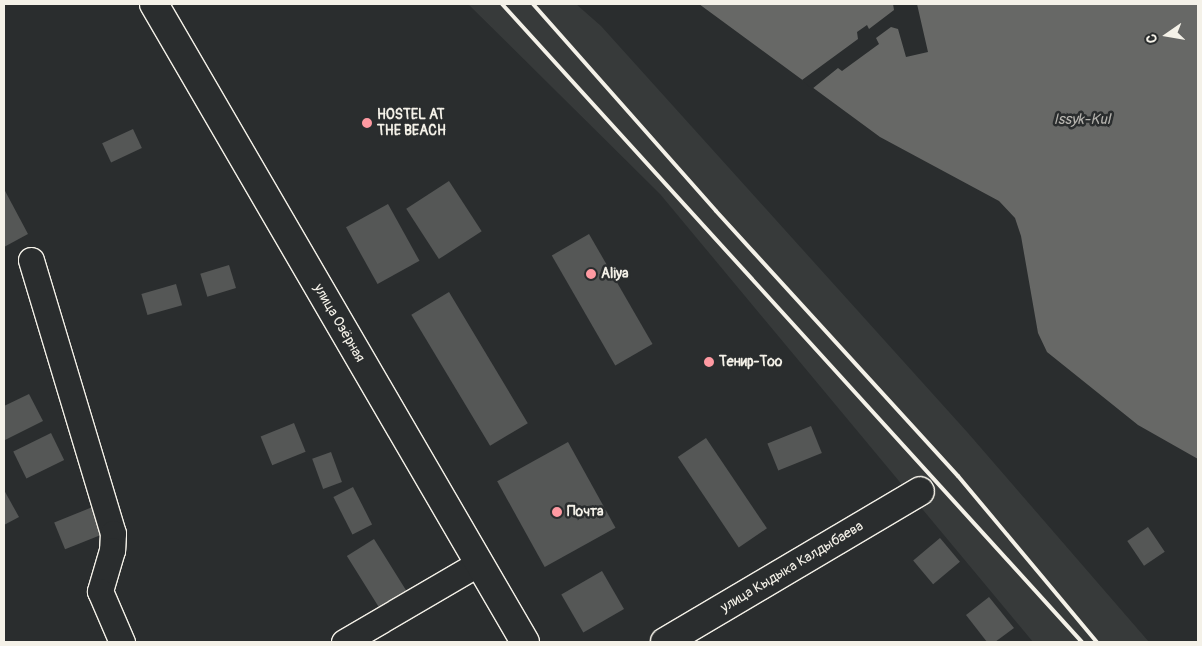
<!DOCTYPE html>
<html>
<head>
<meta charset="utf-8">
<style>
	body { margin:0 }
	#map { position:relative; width:1202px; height:646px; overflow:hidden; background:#2a2d2e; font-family:Pangolin,sans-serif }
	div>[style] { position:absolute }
	.built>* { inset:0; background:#373a3a }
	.water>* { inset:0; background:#676866 }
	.pier>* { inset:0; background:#2a2d2e }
	.building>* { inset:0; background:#555756; transform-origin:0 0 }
	.roads { filter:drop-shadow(1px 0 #f4f1e8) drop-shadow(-1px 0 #f4f1e8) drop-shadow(0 1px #f4f1e8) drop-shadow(0 -1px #f4f1e8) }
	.street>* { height:25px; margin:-12.5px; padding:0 12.5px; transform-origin:12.5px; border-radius:12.5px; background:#2a2d2e }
	.secondary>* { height:28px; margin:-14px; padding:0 14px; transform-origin:14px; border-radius:14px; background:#2a2d2e }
	.rail>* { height:4px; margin:-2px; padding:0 2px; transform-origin:2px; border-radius:2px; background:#f4f1e8 }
	.dots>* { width:14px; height:14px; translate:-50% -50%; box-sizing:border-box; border:2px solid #2a2d2e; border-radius:50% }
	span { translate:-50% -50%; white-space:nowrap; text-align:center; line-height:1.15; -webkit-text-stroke:5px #2a2d2e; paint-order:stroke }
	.poi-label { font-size:14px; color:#f4f1e8; font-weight:700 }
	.left { translate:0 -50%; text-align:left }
	.street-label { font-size:14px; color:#f4f1e8 }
	.water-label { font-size:15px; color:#b5b3ae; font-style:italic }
	.frame { position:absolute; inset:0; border:5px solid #f4f1e8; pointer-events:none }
	.north { position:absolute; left:1142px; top:10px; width:50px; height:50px; -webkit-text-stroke:4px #2a2d2e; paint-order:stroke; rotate:257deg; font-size:14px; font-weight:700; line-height:20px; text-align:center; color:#f4f1e8 }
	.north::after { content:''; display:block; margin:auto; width:18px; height:22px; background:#f4f1e8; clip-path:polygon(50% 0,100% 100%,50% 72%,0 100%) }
</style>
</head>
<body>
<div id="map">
	<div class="built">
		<div style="clip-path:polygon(468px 4px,576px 4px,601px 26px,968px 433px,1149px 642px,1033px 642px,660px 194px)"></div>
	</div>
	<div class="water">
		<div style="clip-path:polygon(699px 4px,1198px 4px,1198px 459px,1138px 425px,1047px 352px,1038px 333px,1021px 236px,1015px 218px,999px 201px,880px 137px)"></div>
	</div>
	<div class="pier">
		<div style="clip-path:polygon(893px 4px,917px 4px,928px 52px,906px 57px,898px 29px,891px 27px,876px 38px,879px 44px,842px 71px,838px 68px,812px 89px,802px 80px,858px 39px,857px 32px,867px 25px,869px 29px,894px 10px)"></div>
	</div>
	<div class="building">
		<div style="left:133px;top:129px;width:21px;height:34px;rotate:65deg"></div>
		<div style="left:449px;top:181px;width:60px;height:51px;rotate:57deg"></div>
		<div style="clip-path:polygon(4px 189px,28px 234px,4px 247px)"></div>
		<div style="left:388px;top:204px;width:65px;height:48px;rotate:61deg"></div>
		<div style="left:589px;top:234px;width:127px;height:43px;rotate:60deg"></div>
		<div style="left:229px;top:265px;width:24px;height:30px;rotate:73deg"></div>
		<div style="left:176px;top:284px;width:22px;height:36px;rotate:74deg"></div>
		<div style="left:449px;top:292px;width:153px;height:44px;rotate:59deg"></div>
		<div style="clip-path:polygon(29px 394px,43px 421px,5px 440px,4px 406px)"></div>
		<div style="left:294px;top:423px;width:31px;height:36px;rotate:68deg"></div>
		<div style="left:811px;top:426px;width:29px;height:47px;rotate:68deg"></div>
		<div style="left:51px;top:433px;width:30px;height:42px;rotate:64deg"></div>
		<div style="left:706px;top:438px;width:109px;height:34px;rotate:56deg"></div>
		<div style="left:568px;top:442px;width:98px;height:81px;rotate:61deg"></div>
		<div style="left:331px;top:452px;width:32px;height:20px;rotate:70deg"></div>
		<div style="left:353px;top:487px;width:42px;height:22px;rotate:63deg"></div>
		<div style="clip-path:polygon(4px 490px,19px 517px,4px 525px)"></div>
		<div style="left:95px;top:506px;width:29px;height:44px;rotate:68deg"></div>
		<div style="left:1148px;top:527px;width:30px;height:25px;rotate:56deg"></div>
		<div style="left:940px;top:538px;width:31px;height:35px;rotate:50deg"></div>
		<div style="left:374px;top:539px;width:67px;height:32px;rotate:58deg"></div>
		<div style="left:602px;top:571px;width:44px;height:47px;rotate:60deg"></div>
		<div style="clip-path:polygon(989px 597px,1014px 628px,995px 642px,987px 642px,966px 615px)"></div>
	</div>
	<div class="roads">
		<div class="street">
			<div style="left:31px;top:260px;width:285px;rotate:73.3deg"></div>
			<div style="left:113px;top:533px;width:17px;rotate:93deg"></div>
			<div style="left:112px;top:550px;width:43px;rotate:106.3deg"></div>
			<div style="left:100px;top:591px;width:56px;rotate:66.7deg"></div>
			<div style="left:344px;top:642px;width:156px;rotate:-30.3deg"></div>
		</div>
		<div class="secondary">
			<div style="left:154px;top:4px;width:738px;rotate:59.82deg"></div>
			<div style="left:665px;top:642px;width:296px;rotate:-30.6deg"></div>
		</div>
	</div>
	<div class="rail">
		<div style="left:502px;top:4px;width:862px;rotate:47.73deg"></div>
		<div style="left:533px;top:4px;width:276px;rotate:48.5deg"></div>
		<div style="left:716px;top:211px;width:359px;rotate:47.6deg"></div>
		<div style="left:958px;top:476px;width:217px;rotate:50.1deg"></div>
	</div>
	<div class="dots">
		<div style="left:367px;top:123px;background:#ff9aa2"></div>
		<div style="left:591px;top:274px;background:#ff9aa2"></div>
		<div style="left:709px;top:362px;background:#ff9aa2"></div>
		<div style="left:557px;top:512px;background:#ff9aa2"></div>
	</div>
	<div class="poi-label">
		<span class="left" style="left:377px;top:123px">HOSTEL AT<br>THE BEACH</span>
		<span class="left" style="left:601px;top:274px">Aliya</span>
		<span class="left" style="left:719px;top:362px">Тенир-Тоо</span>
		<span class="left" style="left:567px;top:512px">Почта</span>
	</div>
	<div class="street-label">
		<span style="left:339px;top:323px;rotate:60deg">улица Озёрная</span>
		<span style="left:792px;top:567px;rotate:-31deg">улица Кыдыка Калдыбаева</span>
	</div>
	<div class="water-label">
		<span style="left:1082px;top:120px">Issyk-Kul</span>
	</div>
	<div class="frame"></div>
	<div class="north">С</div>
</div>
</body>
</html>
